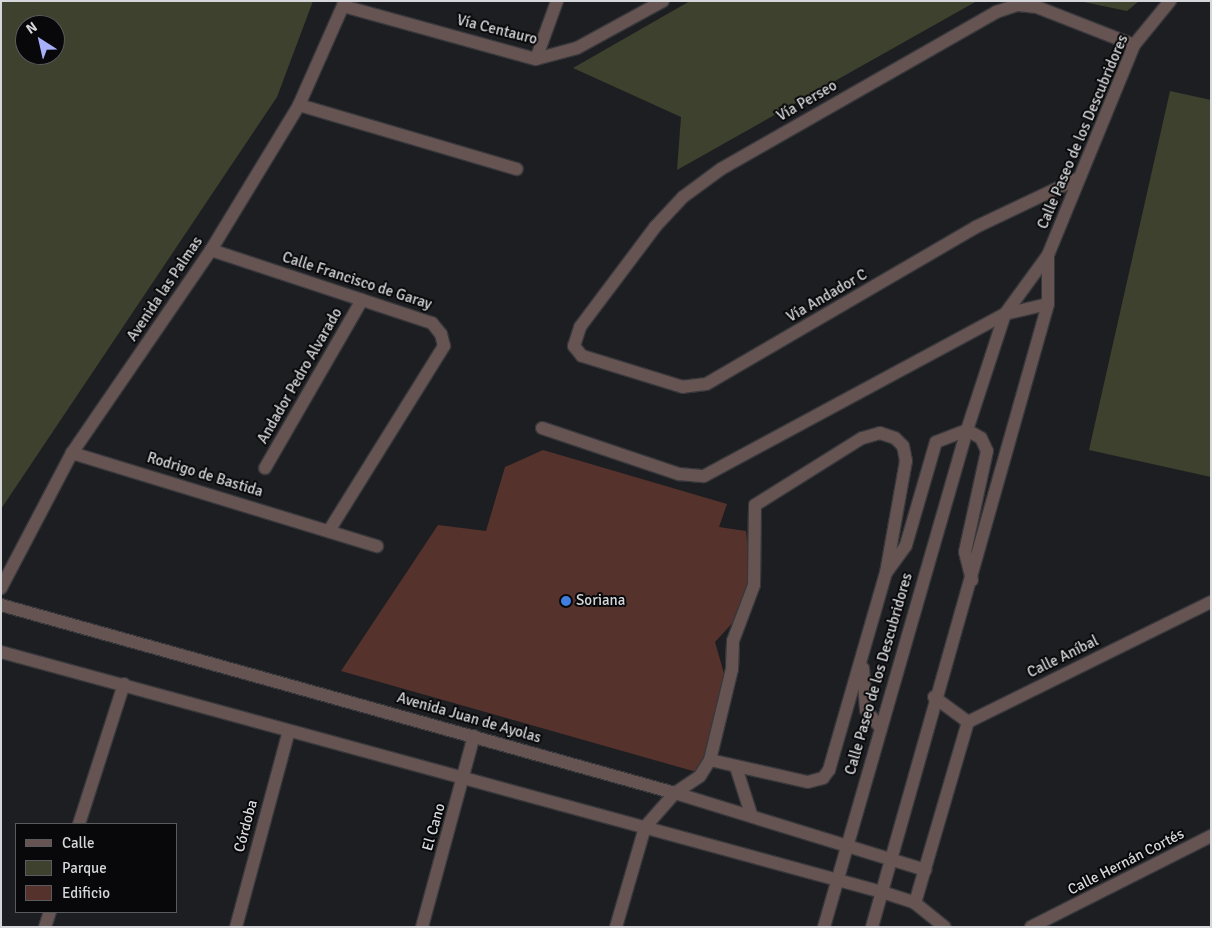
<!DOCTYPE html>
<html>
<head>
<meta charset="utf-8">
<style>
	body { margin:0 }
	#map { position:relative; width:1212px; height:928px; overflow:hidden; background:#1d1e22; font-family:Signika,sans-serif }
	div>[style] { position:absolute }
	.green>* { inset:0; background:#3d412d }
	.building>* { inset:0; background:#55322b }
	.roads { filter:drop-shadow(1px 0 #37383c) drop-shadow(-1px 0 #37383c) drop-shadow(0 1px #37383c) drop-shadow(0 -1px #37383c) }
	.minor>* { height:12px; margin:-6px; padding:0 6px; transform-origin:6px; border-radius:6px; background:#665452 }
	.dots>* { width:14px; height:14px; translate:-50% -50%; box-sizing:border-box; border:2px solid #08080a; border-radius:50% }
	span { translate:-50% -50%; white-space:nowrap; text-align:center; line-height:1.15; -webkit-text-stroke:4px #08080a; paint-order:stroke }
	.street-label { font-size:15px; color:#d6d7da }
	.poi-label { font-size:15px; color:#d6d7da }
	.left { translate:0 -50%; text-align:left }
	.frame { position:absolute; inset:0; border:2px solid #d6d7da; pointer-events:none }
	.legend { position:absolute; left:15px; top:823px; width:162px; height:90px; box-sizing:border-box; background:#08080a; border:1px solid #5a5b5d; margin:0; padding:6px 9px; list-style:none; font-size:15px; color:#d6d7da }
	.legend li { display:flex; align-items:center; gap:10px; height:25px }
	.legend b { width:25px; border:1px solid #5a5b5d }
	.north { position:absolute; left:15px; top:15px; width:50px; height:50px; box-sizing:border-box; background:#08080a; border:1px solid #5a5b5d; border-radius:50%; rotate:325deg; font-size:14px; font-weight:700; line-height:20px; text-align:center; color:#d6d7da }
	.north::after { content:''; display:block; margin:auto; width:18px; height:22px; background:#a7b1fc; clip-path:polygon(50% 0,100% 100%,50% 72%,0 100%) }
</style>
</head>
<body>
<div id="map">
	<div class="green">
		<div style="clip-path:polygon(evenodd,1px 1px,313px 1px,277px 97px,1px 509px,1px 1px,25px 25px,55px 25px,55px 55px,25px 55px,25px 25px)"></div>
		<div style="clip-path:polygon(690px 1px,977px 1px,677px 170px,681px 117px,573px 68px)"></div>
		<div style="clip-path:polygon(1079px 1px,1139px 1px,1127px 11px)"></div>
		<div style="clip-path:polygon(1170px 91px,1211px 100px,1211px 477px,1089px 450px)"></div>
	</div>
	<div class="building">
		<div style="clip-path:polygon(543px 450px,727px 504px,719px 527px,746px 531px,751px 583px,737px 618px,715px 642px,725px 677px,700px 773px,341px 671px,438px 525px,486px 531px,505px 467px)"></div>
	</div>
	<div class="roads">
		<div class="minor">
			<div style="left:343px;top:6px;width:200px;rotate:15.4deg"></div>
			<div style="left:536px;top:59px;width:42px;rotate:-15deg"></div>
			<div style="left:577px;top:48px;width:98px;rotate:-28.7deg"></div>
			<div style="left:536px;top:59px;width:62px;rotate:-70.1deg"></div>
			<div style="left:299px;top:105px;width:227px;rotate:16.4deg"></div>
			<div style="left:1079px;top:178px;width:114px;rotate:154.6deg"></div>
			<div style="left:976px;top:227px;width:312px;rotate:149.8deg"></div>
			<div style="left:706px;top:384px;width:23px;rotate:173deg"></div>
			<div style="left:683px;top:387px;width:106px;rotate:-162.9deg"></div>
			<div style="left:582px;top:356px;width:13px;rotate:-129deg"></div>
			<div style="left:574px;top:346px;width:20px;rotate:-72deg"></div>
			<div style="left:580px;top:327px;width:125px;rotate:-53.1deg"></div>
			<div style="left:655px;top:227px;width:41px;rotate:-47deg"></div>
			<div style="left:683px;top:197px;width:47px;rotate:-36.4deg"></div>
			<div style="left:721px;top:169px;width:317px;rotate:-29.7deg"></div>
			<div style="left:996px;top:12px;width:23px;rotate:-18deg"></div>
			<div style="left:1018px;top:5px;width:19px;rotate:6deg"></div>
			<div style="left:1037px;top:7px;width:104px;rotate:21.4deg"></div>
			<div style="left:211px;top:250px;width:233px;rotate:18.3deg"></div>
			<div style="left:432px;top:323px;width:14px;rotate:51deg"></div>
			<div style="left:441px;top:334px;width:12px;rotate:76deg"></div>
			<div style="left:444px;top:346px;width:218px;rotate:121.9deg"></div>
			<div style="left:542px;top:428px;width:145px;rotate:18.6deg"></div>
			<div style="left:679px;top:474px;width:25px;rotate:5deg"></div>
			<div style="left:704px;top:476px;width:342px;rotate:-28.3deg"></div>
			<div style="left:1005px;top:314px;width:44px;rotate:-13.1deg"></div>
			<div style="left:72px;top:453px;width:319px;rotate:17deg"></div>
			<div style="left:265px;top:468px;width:194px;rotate:-60deg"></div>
			<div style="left:886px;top:573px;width:34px;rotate:-54deg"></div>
			<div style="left:906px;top:545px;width:107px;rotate:-73.8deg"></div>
			<div style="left:936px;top:442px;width:33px;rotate:-21deg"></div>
			<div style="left:967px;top:430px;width:16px;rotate:30deg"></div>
			<div style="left:981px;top:438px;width:14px;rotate:65deg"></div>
			<div style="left:987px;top:451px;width:103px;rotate:102.3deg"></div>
			<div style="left:965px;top:552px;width:29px;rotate:76deg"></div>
			<div style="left:1px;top:588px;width:153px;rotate:-62.3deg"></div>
			<div style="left:72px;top:453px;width:246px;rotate:-55.6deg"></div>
			<div style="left:211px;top:250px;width:170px;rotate:-58.7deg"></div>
			<div style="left:299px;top:105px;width:114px;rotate:-66.1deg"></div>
			<div style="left:1px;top:605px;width:700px;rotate:15.59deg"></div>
			<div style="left:675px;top:793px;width:262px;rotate:17.1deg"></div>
			<div style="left:1px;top:652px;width:913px;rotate:15.24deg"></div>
			<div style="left:882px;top:892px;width:35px;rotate:18deg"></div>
			<div style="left:915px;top:903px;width:38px;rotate:39deg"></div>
			<div style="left:863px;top:668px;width:42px;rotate:85.9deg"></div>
			<div style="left:866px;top:710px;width:22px;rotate:51deg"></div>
			<div style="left:934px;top:697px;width:42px;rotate:36.3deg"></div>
			<div style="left:968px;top:722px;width:271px;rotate:-26.3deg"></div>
			<div style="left:736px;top:767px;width:52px;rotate:72.3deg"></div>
			<div style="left:79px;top:824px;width:147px;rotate:-72.2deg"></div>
			<div style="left:915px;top:903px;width:189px;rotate:-73.7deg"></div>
			<div style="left:45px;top:927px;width:16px;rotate:-72deg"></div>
			<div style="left:236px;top:927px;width:200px;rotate:-74.9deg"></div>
			<div style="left:422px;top:927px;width:198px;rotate:-74.8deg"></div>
			<div style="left:616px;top:927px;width:104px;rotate:-73.8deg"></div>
			<div style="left:645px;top:827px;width:45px;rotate:-48.6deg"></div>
			<div style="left:675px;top:793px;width:30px;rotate:-34deg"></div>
			<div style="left:700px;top:776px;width:19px;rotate:-58deg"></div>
			<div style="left:710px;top:760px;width:100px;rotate:12.7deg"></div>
			<div style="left:808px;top:782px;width:16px;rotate:-15deg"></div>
			<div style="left:823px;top:778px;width:10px;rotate:-53deg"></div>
			<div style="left:829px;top:770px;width:205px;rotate:-73.9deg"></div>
			<div style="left:886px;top:573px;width:114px;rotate:-79.9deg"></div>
			<div style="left:906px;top:461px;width:15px;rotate:-101deg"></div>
			<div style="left:903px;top:446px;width:11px;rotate:-135deg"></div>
			<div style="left:895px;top:438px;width:16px;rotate:-162deg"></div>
			<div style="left:880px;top:433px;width:19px;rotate:164deg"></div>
			<div style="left:862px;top:438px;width:126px;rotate:147.9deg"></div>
			<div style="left:755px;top:505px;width:80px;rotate:90.7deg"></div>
			<div style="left:754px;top:585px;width:60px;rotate:110.6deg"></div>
			<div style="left:733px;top:641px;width:28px;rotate:92deg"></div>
			<div style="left:732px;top:669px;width:94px;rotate:103.6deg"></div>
			<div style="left:824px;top:927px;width:517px;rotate:-73.95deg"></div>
			<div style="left:967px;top:430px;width:122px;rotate:-71.9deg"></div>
			<div style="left:1005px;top:314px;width:73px;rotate:-53.9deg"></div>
			<div style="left:1048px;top:255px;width:227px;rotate:-67.7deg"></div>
			<div style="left:1134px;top:45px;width:57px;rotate:-50.7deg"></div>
			<div style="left:872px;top:927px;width:647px;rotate:-74.22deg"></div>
			<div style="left:1048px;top:304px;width:49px;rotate:-90deg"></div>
			<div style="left:1031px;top:927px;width:202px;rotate:-26.8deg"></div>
		</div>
	</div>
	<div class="dots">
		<div style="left:566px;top:601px;background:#3f7fe0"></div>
	</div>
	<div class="street-label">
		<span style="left:497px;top:30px;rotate:14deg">Vía Centauro</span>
		<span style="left:807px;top:101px;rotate:-30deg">Vía Perseo</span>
		<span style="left:1083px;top:132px;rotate:-67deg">Calle Paseo de los Descubridores</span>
		<span style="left:357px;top:281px;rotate:18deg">Calle Francisco de Garay</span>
		<span style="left:165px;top:289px;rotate:-56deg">Avenida las Palmas</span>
		<span style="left:827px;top:296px;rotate:-30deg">Vía Andador C</span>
		<span style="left:300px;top:376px;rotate:-60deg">Andador Pedro Alvarado</span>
		<span style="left:205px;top:475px;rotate:17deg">Rodrigo de Bastida</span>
		<span style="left:1063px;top:657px;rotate:-26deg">Calle Aníbal</span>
		<span style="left:879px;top:674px;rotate:-74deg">Calle Paseo de los Descubridores</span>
		<span style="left:469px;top:718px;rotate:16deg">Avenida Juan de Ayolas</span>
		<span style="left:246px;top:826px;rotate:-75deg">Córdoba</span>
		<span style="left:434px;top:827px;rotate:-74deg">El Cano</span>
		<span style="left:1126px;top:862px;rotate:-27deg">Calle Hernán Cortés</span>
	</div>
	<div class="poi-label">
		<span class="left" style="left:576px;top:601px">Soriana</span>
	</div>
	<div class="frame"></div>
	<ul class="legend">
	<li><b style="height:6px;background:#665452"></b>Calle</li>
	<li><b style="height:14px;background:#3d412d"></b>Parque</li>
	<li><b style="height:14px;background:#55322b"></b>Edificio</li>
	</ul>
	<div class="north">N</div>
</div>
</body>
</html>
